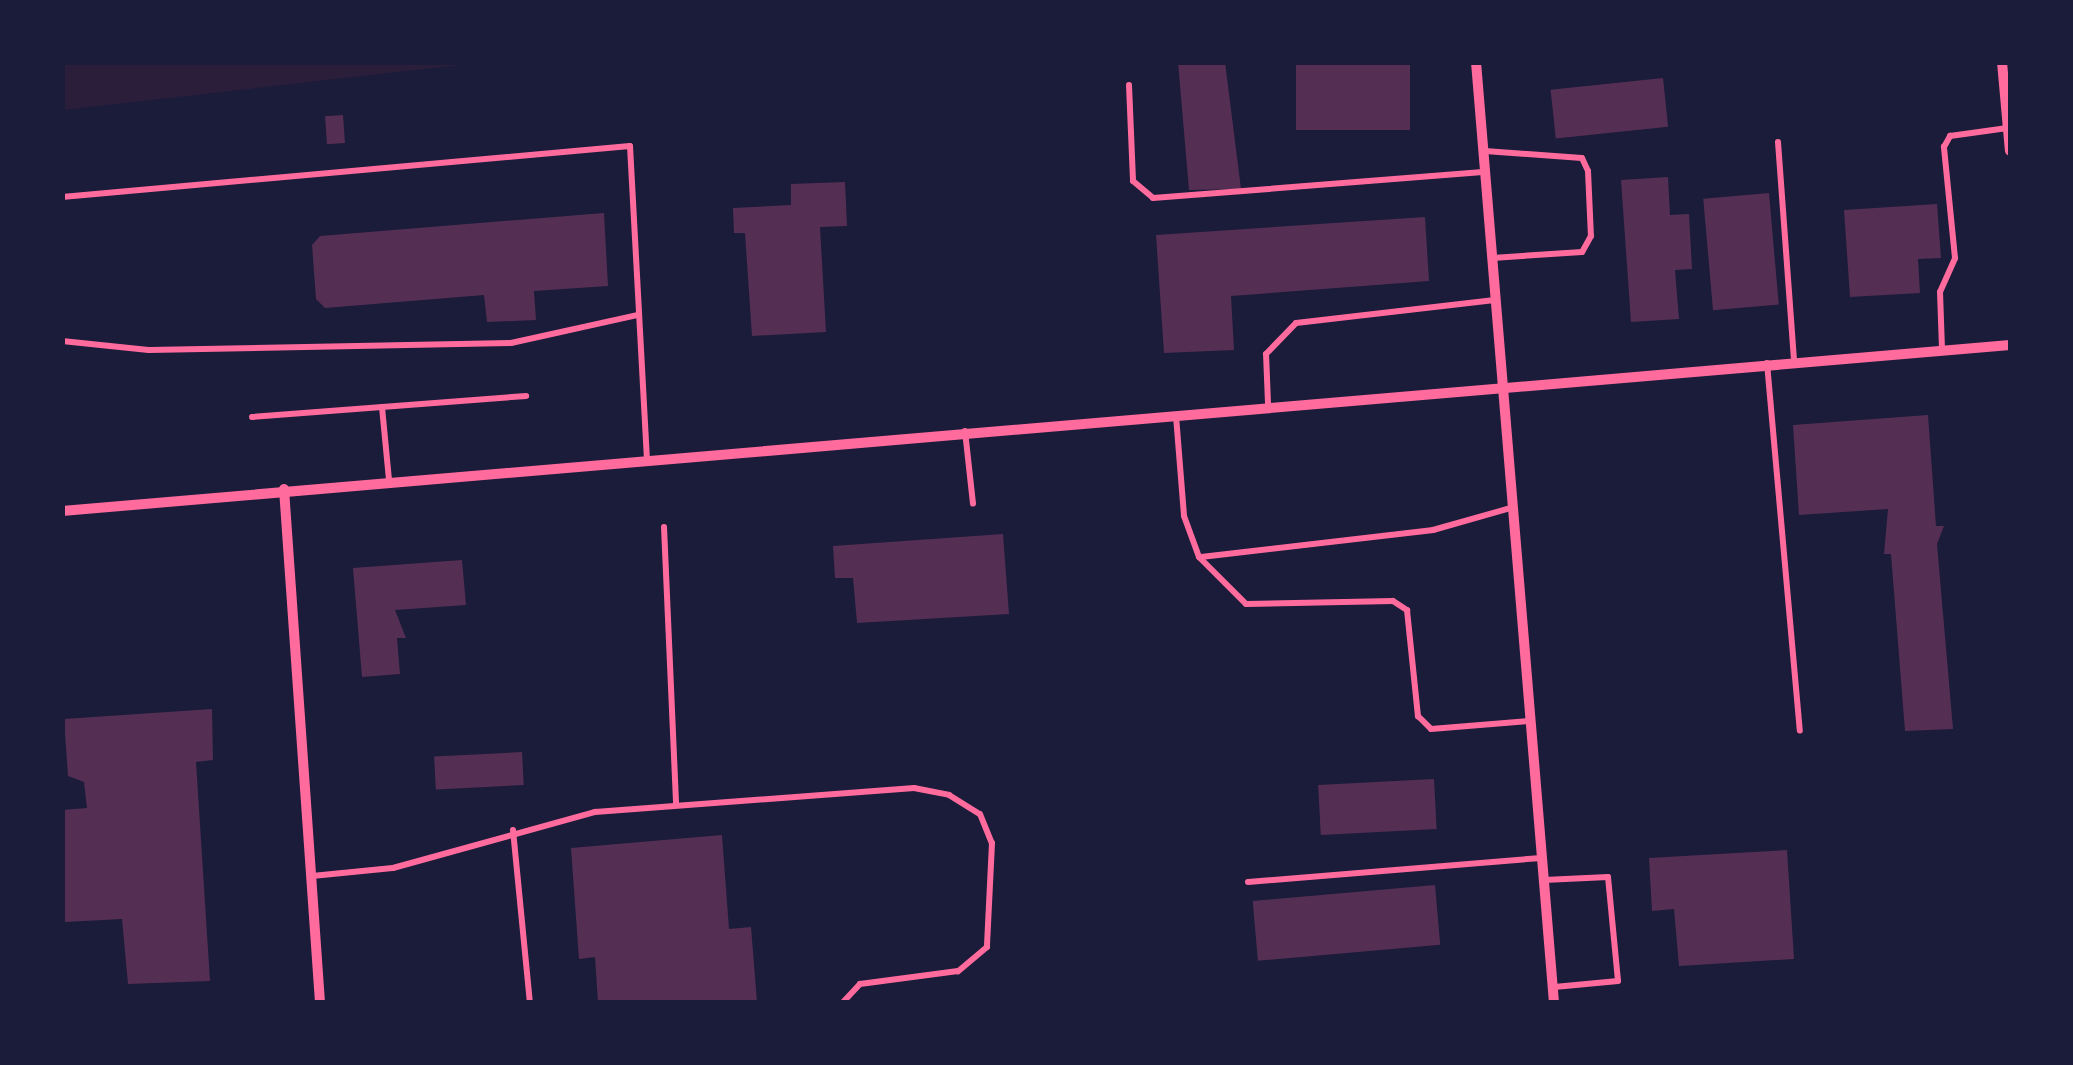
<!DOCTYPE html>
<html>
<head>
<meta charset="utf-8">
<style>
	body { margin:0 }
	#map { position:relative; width:2073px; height:1065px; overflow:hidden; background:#1b1b3a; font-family:Montserrat,sans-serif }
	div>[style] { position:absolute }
	.green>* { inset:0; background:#2a1e3b }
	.building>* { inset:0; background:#542f53; transform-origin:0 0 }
	.service>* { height:6px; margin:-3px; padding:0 3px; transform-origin:3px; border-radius:3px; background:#ff6b9d }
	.minor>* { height:10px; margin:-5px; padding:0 5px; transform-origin:5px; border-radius:5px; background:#ff6b9d }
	span { translate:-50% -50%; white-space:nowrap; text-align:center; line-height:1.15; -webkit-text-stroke:9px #1b1b3a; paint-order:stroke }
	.frame { position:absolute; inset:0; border:65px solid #1b1b3a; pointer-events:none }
</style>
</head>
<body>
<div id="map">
	<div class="green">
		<div style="clip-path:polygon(63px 62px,478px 62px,478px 63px,63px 110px)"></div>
	</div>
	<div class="building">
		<div style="clip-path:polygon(1178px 62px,1225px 62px,1241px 189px,1189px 190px)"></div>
		<div style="left:1296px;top:62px;width:114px;height:68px"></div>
		<div style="left:1663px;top:78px;width:49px;height:113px;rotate:84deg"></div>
		<div style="left:343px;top:115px;width:28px;height:18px;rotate:86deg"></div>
		<div style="clip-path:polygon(1668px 177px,1670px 215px,1689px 214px,1692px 269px,1675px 270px,1679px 319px,1631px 322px,1621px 180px)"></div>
		<div style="clip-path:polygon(845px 182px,847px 226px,820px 227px,826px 332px,752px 336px,745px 233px,734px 233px,733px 208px,791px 205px,791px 184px)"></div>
		<div style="left:1769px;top:193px;width:112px;height:66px;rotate:85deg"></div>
		<div style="clip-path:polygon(1937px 204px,1941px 258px,1918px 259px,1920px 293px,1850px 297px,1844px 210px)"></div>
		<div style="clip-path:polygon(604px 213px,608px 286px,534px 291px,536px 320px,487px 322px,484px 295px,325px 308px,316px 299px,312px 245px,320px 236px)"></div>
		<div style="clip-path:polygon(1425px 217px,1429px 281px,1231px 296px,1234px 350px,1164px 353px,1156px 235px)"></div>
		<div style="clip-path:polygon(1928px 415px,1936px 526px,1944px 526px,1937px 544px,1953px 729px,1905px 731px,1891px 554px,1884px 554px,1888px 509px,1799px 515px,1793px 425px)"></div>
		<div style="clip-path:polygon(1003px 534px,1009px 614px,857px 623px,853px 578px,835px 578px,833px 546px)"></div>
		<div style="clip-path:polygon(462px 560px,466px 605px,395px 610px,406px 638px,397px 638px,400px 674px,362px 677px,353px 568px)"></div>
		<div style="clip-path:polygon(212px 709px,213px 760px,196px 762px,210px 981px,128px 984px,122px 919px,65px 922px,62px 810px,87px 808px,84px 782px,68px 776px,64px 719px)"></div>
		<div style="left:522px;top:752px;width:33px;height:88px;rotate:87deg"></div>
		<div style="left:1434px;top:779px;width:50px;height:116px;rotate:87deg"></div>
		<div style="clip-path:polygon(722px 835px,729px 929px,751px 927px,757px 1002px,598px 1002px,595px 957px,579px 959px,571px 848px)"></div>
		<div style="clip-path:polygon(1787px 850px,1794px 959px,1679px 966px,1674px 909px,1652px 911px,1649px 858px)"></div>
		<div style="left:1435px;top:885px;width:60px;height:183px;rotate:85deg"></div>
	</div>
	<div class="service">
		<div style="left:1129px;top:85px;width:96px;rotate:87.6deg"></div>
		<div style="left:1133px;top:181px;width:26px;rotate:40deg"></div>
		<div style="left:1153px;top:198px;width:334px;rotate:-4.5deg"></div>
		<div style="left:1778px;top:142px;width:218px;rotate:85.8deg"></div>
		<div style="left:1485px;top:151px;width:97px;rotate:4.1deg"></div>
		<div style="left:1582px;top:158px;width:14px;rotate:65deg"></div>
		<div style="left:1588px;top:171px;width:65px;rotate:87.4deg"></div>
		<div style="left:1591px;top:236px;width:18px;rotate:119deg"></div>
		<div style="left:1582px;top:252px;width:90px;rotate:176.2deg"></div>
		<div style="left:62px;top:197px;width:570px;rotate:-5.13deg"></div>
		<div style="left:630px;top:146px;width:311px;rotate:86.9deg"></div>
		<div style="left:62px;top:341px;width:87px;rotate:5.9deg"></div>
		<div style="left:149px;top:350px;width:362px;rotate:-1.1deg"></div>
		<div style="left:511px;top:343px;width:129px;rotate:-12.5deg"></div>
		<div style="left:1942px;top:349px;width:57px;rotate:-92deg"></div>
		<div style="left:1940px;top:292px;width:37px;rotate:-66deg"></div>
		<div style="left:1955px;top:258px;width:112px;rotate:-95.7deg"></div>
		<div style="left:1944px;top:147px;width:13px;rotate:-61deg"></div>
		<div style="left:1950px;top:136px;width:58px;rotate:-8deg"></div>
		<div style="left:1767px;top:363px;width:369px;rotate:84.9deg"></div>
		<div style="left:1268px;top:403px;width:49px;rotate:-92.3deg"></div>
		<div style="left:1266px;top:354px;width:43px;rotate:-45.9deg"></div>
		<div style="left:1296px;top:323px;width:200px;rotate:-6.6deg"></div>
		<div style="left:382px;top:407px;width:73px;rotate:84.5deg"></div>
		<div style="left:1176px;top:416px;width:100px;rotate:85.4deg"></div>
		<div style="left:1184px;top:516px;width:44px;rotate:69.9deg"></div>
		<div style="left:1199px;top:557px;width:66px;rotate:45deg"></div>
		<div style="left:1246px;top:604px;width:147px;rotate:-1.2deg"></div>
		<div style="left:1393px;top:601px;width:17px;rotate:33deg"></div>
		<div style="left:1407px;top:610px;width:107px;rotate:84.1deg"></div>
		<div style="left:1418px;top:716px;width:18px;rotate:45deg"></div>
		<div style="left:1431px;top:729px;width:98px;rotate:-4.7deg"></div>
		<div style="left:252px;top:417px;width:275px;rotate:-4.4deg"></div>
		<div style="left:965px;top:431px;width:73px;rotate:83.7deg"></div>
		<div style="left:664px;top:527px;width:276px;rotate:87.5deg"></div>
		<div style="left:1201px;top:557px;width:234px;rotate:-6.6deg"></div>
		<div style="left:1433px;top:530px;width:81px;rotate:-15.8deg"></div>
		<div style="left:513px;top:830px;width:173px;rotate:84.4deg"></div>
		<div style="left:312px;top:876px;width:81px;rotate:-5.6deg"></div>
		<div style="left:393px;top:868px;width:210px;rotate:-15.5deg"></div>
		<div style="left:595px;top:812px;width:320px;rotate:-4.3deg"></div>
		<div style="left:914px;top:788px;width:36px;rotate:11deg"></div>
		<div style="left:949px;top:795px;width:36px;rotate:32deg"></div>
		<div style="left:980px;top:814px;width:31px;rotate:68deg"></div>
		<div style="left:992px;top:843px;width:104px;rotate:92.8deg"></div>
		<div style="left:987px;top:947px;width:38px;rotate:140deg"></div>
		<div style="left:958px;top:971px;width:99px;rotate:172.4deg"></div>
		<div style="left:860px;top:984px;width:25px;rotate:133deg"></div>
		<div style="left:1544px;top:880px;width:64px;rotate:-2.7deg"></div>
		<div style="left:1608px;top:877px;width:104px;rotate:84.5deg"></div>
		<div style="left:1618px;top:981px;width:64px;rotate:174.6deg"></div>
		<div style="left:1248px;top:882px;width:294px;rotate:-4.7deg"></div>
	</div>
	<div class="minor">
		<div style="left:1476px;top:62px;width:943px;rotate:85.26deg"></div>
		<div style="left:2002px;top:62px;width:89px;rotate:84.9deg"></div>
		<div style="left:284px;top:489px;width:514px;rotate:85.99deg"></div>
		<div style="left:62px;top:511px;width:1955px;rotate:-4.87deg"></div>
	</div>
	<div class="frame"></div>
</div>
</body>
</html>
